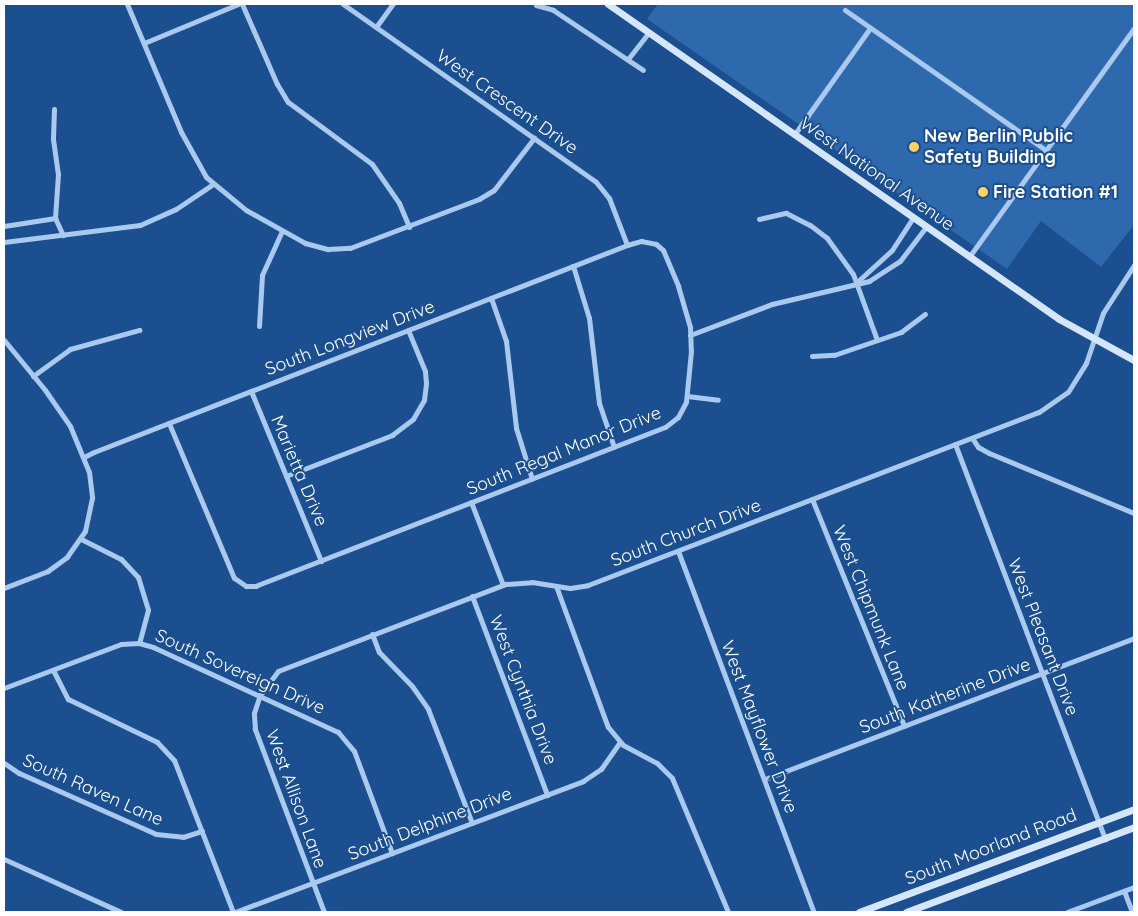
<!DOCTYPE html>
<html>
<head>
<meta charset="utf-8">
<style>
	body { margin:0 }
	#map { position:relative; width:1138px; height:916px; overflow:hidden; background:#1b4f8f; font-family:Quicksand,sans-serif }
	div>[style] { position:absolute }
	.green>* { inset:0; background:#2e69ad }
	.street>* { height:5px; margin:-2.5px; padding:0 2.5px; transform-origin:2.5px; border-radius:2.5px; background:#a9c9ee }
	.secondary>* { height:7px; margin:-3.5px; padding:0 3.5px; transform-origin:3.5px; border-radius:3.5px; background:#d6e6fa }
	.dots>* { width:14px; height:14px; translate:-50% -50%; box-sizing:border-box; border:2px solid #1b4f8f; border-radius:50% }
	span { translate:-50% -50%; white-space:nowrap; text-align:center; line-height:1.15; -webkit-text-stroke:4px #1b4f8f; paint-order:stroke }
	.street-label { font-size:18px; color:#fff }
	.poi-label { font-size:18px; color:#fff; font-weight:700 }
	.left { translate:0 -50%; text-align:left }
	.frame { position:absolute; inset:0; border:5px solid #fff; pointer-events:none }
</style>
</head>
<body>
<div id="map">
	<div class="green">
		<div style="clip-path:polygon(658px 4px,1134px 4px,1134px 225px,1101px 267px,1041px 221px,1007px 269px,647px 19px)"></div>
	</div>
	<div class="street">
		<div style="left:127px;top:4px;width:139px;rotate:67.1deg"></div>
		<div style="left:181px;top:132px;width:51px;rotate:60.9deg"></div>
		<div style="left:206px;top:177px;width:52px;rotate:39.5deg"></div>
		<div style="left:246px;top:210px;width:68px;rotate:29.2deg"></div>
		<div style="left:305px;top:243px;width:24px;rotate:15deg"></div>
		<div style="left:328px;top:249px;width:22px;rotate:-3deg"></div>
		<div style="left:350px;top:248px;width:138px;rotate:-20.8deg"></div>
		<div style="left:479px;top:199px;width:17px;rotate:-31deg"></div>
		<div style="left:494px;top:190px;width:66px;rotate:-52.4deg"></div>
		<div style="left:242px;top:4px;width:87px;rotate:66.4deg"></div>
		<div style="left:277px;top:84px;width:21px;rotate:59deg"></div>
		<div style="left:288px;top:102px;width:104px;rotate:36.4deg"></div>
		<div style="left:372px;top:164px;width:47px;rotate:55.3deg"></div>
		<div style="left:399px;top:203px;width:26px;rotate:67deg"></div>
		<div style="left:343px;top:4px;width:309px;rotate:35.1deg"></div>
		<div style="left:596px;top:182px;width:21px;rotate:51deg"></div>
		<div style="left:609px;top:198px;width:50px;rotate:69deg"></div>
		<div style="left:536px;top:5px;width:18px;rotate:16deg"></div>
		<div style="left:553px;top:10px;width:108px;rotate:33.7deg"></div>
		<div style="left:845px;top:10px;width:245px;rotate:34.9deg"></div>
		<div style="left:376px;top:27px;width:29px;rotate:-54deg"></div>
		<div style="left:144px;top:43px;width:102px;rotate:-22.5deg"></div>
		<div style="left:628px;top:59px;width:34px;rotate:-52deg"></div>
		<div style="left:54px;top:109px;width:30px;rotate:92deg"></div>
		<div style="left:53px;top:139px;width:35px;rotate:82deg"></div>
		<div style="left:58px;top:174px;width:44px;rotate:93.9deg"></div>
		<div style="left:55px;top:218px;width:19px;rotate:65deg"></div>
		<div style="left:794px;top:135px;width:131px;rotate:-54.6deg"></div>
		<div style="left:759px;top:219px;width:28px;rotate:-13deg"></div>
		<div style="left:786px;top:213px;width:27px;rotate:27deg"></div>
		<div style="left:810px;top:225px;width:21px;rotate:37deg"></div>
		<div style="left:827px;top:238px;width:44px;rotate:54.2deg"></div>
		<div style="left:853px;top:274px;width:70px;rotate:70deg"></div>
		<div style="left:4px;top:226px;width:52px;rotate:-8.9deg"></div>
		<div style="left:4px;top:242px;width:137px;rotate:-7.1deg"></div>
		<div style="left:140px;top:225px;width:39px;rotate:-24deg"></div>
		<div style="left:176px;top:209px;width:45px;rotate:-34deg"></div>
		<div style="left:969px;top:257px;width:282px;rotate:-54.2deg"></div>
		<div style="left:573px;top:266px;width:54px;rotate:72.9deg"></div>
		<div style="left:589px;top:318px;width:86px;rotate:83.3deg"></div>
		<div style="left:599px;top:403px;width:46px;rotate:71.2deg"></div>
		<div style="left:857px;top:282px;width:47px;rotate:-42.4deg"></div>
		<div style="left:892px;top:250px;width:38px;rotate:-57deg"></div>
		<div style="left:491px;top:298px;width:46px;rotate:70.8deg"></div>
		<div style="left:506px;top:341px;width:88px;rotate:83.4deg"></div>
		<div style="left:516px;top:428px;width:53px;rotate:72.6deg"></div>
		<div style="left:259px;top:326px;width:51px;rotate:-86.6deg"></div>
		<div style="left:262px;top:275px;width:48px;rotate:-65.6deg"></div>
		<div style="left:690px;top:335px;width:88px;rotate:-20.7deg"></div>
		<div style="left:772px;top:304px;width:100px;rotate:-13.3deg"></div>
		<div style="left:869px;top:281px;width:37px;rotate:-33deg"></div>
		<div style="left:900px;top:261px;width:43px;rotate:-52.6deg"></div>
		<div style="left:4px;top:340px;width:65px;rotate:50.6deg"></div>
		<div style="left:45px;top:390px;width:44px;rotate:55.2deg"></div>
		<div style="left:70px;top:426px;width:50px;rotate:67.6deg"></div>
		<div style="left:89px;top:472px;width:26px;rotate:83deg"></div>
		<div style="left:92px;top:498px;width:34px;rotate:102deg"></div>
		<div style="left:85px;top:531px;width:32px;rotate:125deg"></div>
		<div style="left:67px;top:557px;width:24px;rotate:144deg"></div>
		<div style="left:48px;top:571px;width:47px;rotate:158.9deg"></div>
		<div style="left:812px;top:356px;width:22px;rotate:-3deg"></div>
		<div style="left:834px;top:355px;width:71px;rotate:-18.9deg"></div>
		<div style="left:901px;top:332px;width:30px;rotate:-37deg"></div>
		<div style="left:33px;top:376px;width:46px;rotate:-36.1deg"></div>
		<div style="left:70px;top:349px;width:72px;rotate:-15.4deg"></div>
		<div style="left:251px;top:391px;width:184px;rotate:67.6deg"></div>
		<div style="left:687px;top:396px;width:31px;rotate:7deg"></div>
		<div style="left:972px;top:438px;width:11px;rotate:56deg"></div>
		<div style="left:978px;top:447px;width:13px;rotate:29deg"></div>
		<div style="left:989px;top:453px;width:157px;rotate:22.5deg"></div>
		<div style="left:955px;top:444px;width:423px;rotate:69.2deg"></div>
		<div style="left:84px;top:457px;width:11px;rotate:-27deg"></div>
		<div style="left:94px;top:452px;width:572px;rotate:-21.22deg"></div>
		<div style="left:627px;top:245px;width:15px;rotate:-16deg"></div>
		<div style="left:641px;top:241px;width:15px;rotate:11deg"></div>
		<div style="left:656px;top:244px;width:9px;rotate:41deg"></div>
		<div style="left:663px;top:250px;width:39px;rotate:67deg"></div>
		<div style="left:678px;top:286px;width:43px;rotate:73.7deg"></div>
		<div style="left:690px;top:327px;width:24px;rotate:88deg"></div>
		<div style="left:691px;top:351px;width:51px;rotate:95.6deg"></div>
		<div style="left:686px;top:402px;width:17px;rotate:118deg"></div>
		<div style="left:678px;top:417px;width:16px;rotate:142deg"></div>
		<div style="left:665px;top:427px;width:439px;rotate:158.8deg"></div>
		<div style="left:256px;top:586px;width:10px;rotate:180deg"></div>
		<div style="left:246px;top:586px;width:14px;rotate:-146deg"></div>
		<div style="left:234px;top:578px;width:168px;rotate:-112.8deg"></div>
		<div style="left:286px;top:476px;width:114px;rotate:-21.1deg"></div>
		<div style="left:392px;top:435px;width:26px;rotate:-37deg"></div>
		<div style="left:413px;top:419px;width:22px;rotate:-60deg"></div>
		<div style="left:424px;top:400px;width:17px;rotate:-83deg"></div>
		<div style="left:426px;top:383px;width:12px;rotate:-95deg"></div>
		<div style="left:425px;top:371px;width:44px;rotate:-112.5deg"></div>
		<div style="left:812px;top:499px;width:245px;rotate:67.9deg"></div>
		<div style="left:471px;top:502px;width:89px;rotate:68.9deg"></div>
		<div style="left:81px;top:539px;width:45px;rotate:26.6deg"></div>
		<div style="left:121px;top:559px;width:25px;rotate:47deg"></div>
		<div style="left:138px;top:577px;width:34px;rotate:73deg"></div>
		<div style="left:148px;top:610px;width:34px;rotate:105deg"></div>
		<div style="left:678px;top:551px;width:386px;rotate:69.4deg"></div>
		<div style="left:556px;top:586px;width:150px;rotate:69.8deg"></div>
		<div style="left:608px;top:727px;width:23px;rotate:50deg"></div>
		<div style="left:623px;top:745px;width:38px;rotate:28deg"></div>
		<div style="left:657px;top:763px;width:21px;rotate:45deg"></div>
		<div style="left:672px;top:778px;width:145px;rotate:67.3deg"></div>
		<div style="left:472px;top:596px;width:213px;rotate:69.3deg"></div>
		<div style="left:372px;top:634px;width:19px;rotate:69deg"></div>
		<div style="left:379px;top:652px;width:47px;rotate:45.9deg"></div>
		<div style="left:412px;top:686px;width:28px;rotate:55deg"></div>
		<div style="left:428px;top:709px;width:122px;rotate:68.9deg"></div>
		<div style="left:53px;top:670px;width:33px;rotate:63deg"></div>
		<div style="left:68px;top:699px;width:99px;rotate:25.8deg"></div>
		<div style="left:157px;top:742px;width:25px;rotate:47deg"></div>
		<div style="left:174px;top:760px;width:163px;rotate:68.8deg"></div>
		<div style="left:4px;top:688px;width:125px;rotate:-20.6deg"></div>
		<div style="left:121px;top:644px;width:18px;rotate:-3deg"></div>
		<div style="left:139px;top:643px;width:15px;rotate:16deg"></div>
		<div style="left:153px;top:647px;width:204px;rotate:24.7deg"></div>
		<div style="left:338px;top:732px;width:25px;rotate:50deg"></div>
		<div style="left:354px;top:751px;width:109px;rotate:69.6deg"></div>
		<div style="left:4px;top:763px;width:18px;rotate:34deg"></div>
		<div style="left:19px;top:773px;width:150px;rotate:24deg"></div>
		<div style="left:156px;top:834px;width:27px;rotate:6deg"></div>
		<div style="left:183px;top:837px;width:20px;rotate:-18deg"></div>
		<div style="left:765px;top:779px;width:395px;rotate:-20.9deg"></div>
		<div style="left:4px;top:859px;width:128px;rotate:24.4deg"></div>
		<div style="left:1124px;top:891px;width:22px;rotate:69deg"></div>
		<div style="left:235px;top:912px;width:372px;rotate:-20.6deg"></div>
		<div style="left:583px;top:781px;width:22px;rotate:-34deg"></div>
		<div style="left:601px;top:769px;width:33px;rotate:-55deg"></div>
		<div style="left:324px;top:912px;width:196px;rotate:-110.7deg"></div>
		<div style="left:255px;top:729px;width:16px;rotate:-94deg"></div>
		<div style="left:254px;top:713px;width:19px;rotate:-72deg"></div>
		<div style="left:260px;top:695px;width:30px;rotate:-53deg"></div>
		<div style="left:278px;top:671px;width:244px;rotate:-20.9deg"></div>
		<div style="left:506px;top:584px;width:26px;rotate:-4deg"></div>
		<div style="left:532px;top:582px;width:38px;rotate:9deg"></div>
		<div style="left:570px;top:588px;width:18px;rotate:-9deg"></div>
		<div style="left:588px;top:585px;width:483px;rotate:-21deg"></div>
		<div style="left:1039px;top:412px;width:35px;rotate:-35deg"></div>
		<div style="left:1068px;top:392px;width:34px;rotate:-58deg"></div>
		<div style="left:1086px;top:363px;width:53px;rotate:-71.2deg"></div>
		<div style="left:1103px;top:313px;width:57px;rotate:-57.1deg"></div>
		<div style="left:1067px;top:912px;width:72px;rotate:-20.5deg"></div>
	</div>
	<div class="secondary">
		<div style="left:608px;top:4px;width:550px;rotate:34.93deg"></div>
		<div style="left:1059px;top:319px;width:85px;rotate:28.7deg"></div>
		<div style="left:859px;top:912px;width:294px;rotate:-20.5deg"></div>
		<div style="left:906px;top:912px;width:243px;rotate:-20.4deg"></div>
	</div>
	<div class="dots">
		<div style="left:914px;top:147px;background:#ffd166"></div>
		<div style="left:983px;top:192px;background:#ffd166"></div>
	</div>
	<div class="street-label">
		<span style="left:507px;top:102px;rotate:35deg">West Crescent Drive</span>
		<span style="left:877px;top:174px;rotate:35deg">West National Avenue</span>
		<span style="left:350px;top:338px;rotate:-21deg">South Longview Drive</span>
		<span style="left:564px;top:451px;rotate:-22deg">South Regal Manor Drive</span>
		<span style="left:299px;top:471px;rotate:67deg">Marietta Drive</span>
		<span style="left:686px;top:533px;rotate:-21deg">South Church Drive</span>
		<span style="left:871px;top:608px;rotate:68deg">West Chipmunk Lane</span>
		<span style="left:1043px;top:637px;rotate:69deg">West Pleasant Drive</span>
		<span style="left:240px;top:672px;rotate:24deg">South Sovereign Drive</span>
		<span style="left:523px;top:690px;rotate:69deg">West Cynthia Drive</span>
		<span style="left:945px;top:696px;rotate:-21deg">South Katherine Drive</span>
		<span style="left:759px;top:727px;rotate:69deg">West Mayflower Drive</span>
		<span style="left:93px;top:790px;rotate:24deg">South Raven Lane</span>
		<span style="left:296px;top:799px;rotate:70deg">West Allison Lane</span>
		<span style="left:430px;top:824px;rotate:-21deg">South Delphine Drive</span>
		<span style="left:991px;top:847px;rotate:-21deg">South Moorland Road</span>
	</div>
	<div class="poi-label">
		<span class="left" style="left:924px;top:147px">New Berlin Public<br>Safety Building</span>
		<span class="left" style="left:993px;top:192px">Fire Station #1</span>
	</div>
	<div class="frame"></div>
</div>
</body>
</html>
